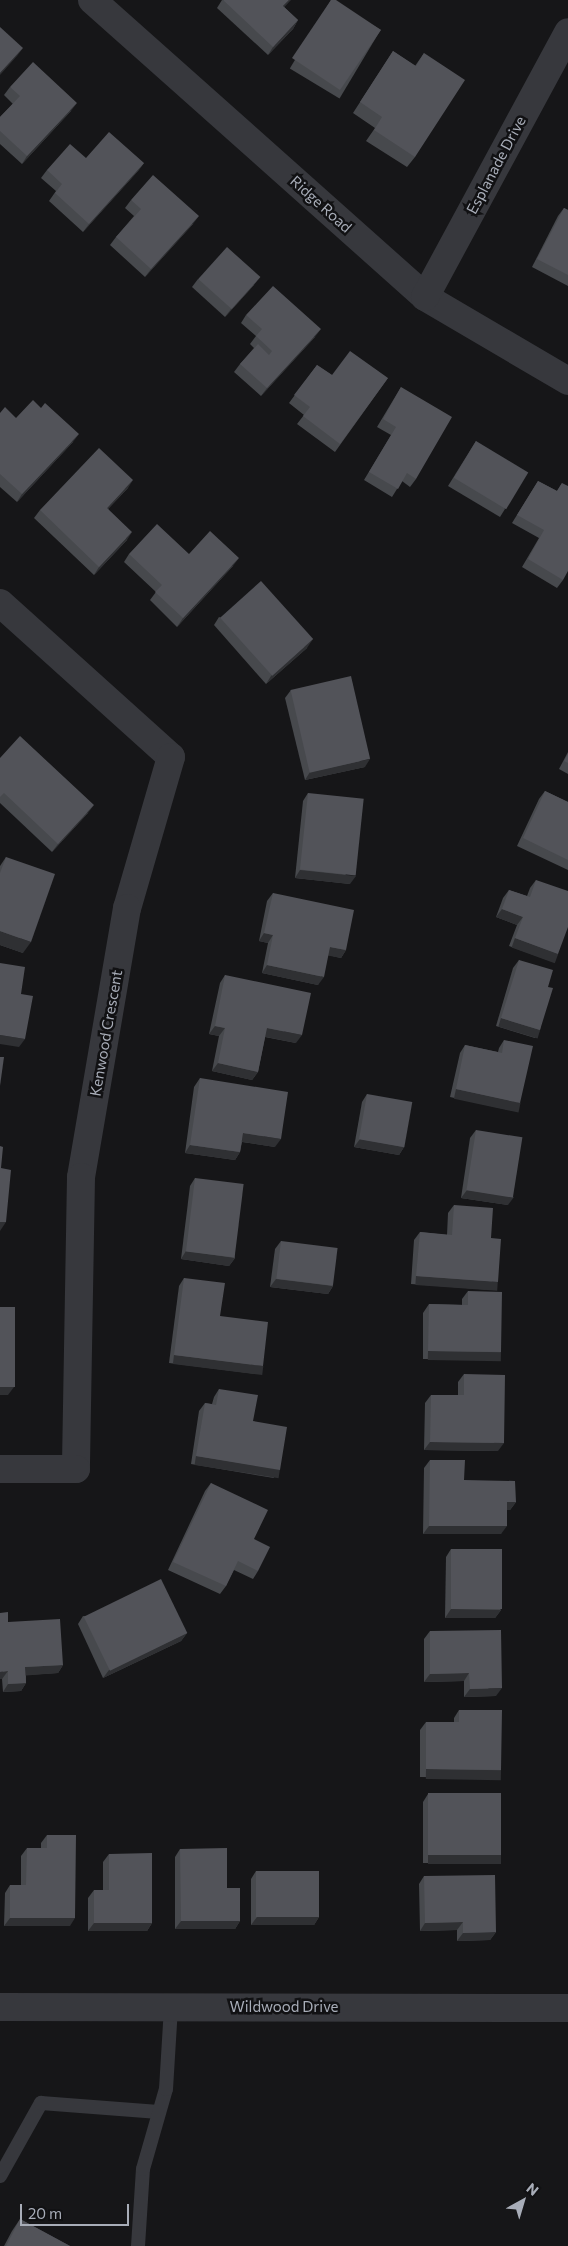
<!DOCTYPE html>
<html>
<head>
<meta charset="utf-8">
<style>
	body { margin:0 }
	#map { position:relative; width:568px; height:2246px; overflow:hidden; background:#161618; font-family:Commissioner,sans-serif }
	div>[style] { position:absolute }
	.lane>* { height:14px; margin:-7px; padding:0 7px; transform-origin:7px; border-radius:7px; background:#37383d }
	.street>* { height:28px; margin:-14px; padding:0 14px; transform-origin:14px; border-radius:14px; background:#37383d }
	.wall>* { inset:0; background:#47494d; transform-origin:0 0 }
	.shaded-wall>* { inset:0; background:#2f3033; transform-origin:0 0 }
	.building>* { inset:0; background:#525359; transform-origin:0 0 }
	span { translate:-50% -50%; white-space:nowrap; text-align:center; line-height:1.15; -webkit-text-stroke:5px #111113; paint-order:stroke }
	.street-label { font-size:15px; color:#a8adb8 }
	.north { position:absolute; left:498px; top:2176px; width:50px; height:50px; -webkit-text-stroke:4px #111113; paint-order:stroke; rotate:39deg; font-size:14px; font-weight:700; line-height:20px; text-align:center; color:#a8adb8 }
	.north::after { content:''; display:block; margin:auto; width:18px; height:22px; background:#a8adb8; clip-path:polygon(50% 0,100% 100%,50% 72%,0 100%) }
	.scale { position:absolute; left:20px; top:2204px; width:109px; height:22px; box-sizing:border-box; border:2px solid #a8adb8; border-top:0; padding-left:6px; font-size:15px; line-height:18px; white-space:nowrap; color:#a8adb8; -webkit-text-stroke:4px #111113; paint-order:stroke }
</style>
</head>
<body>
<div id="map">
	<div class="lane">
		<div style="left:0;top:2176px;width:84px;rotate:-60.7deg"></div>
		<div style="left:41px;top:2103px;width:118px;rotate:4.4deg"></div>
		<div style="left:138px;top:2246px;width:77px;rotate:-86.3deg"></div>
		<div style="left:143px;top:2169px;width:83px;rotate:-74deg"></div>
		<div style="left:166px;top:2089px;width:82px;rotate:-86.5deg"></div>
	</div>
	<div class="street">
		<div style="left:92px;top:0;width:446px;rotate:41.7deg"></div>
		<div style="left:425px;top:297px;width:166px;rotate:30.4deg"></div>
		<div style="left:425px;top:297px;width:301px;rotate:-61.6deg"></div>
		<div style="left:0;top:603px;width:230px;rotate:42deg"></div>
		<div style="left:171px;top:757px;width:157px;rotate:106.2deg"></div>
		<div style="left:127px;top:908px;width:273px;rotate:99.7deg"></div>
		<div style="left:81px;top:1177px;width:292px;rotate:91deg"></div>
		<div style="left:76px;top:1469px;width:76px;rotate:180deg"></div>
		<div style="left:0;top:2007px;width:568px;rotate:0.1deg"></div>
	</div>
	<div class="wall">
		<div style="clip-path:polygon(222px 0,284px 7px,298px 20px,293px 29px,268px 55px,217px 8px)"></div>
		<div style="left:331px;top:0;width:58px;height:80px;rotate:31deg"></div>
		<div style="clip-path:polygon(393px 51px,415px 66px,424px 53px,415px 157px,407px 167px,366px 141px,375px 128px,353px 113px)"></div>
		<div style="clip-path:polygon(10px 87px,71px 111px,22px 164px,0 144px,0 117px,13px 104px,4px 95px)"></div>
		<div style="clip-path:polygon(86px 158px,144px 163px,138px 171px,83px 232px,49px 201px,56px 191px,41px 178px,47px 170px)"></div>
		<div style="clip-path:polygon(131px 200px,193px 224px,145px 277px,110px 245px,116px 237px,134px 216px,125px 208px)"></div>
		<div style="clip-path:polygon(564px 208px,568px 210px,568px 286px,532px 267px,558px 216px)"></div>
		<div style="clip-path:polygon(198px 279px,254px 285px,225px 317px,192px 287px)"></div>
		<div style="clip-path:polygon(246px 315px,315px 337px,261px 396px,234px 372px,240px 364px,254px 348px,250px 344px,256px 336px,241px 323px)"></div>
		<div style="clip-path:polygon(317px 365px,332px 375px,388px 378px,335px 452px,297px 424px,304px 415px,289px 403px)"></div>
		<div style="clip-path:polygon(401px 387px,416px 479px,410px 487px,402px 481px,392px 497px,364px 480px,391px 435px,377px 427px)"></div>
		<div style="clip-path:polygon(0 413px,16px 418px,73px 442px,17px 502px,0 487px)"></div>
		<div style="clip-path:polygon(476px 441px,505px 509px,500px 517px,448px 486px)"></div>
		<div style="clip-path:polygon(538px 481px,557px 491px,562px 483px,563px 580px,557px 588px,522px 567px,539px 538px,512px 523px)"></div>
		<div style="clip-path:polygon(128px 488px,108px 509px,127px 540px,94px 575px,34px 518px,40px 510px)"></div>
		<div style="clip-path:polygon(129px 554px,189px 554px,233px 566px,177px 627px,150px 600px,156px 592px,124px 562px)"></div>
		<div style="clip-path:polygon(219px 617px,307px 648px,266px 684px,214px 625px)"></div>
		<div style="clip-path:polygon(291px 690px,365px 767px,305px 780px,285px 698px)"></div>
		<div style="clip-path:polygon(568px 752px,568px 774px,559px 769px)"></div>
		<div style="clip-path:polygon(0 758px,88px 813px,52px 852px,0 803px)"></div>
		<div style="clip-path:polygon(545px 791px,568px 802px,568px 870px,517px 846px,539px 799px)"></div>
		<div style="clip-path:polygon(308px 793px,350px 884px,295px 878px,303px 801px)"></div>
		<div style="clip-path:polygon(6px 857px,23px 953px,0 945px,0 866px)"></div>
		<div style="clip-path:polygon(536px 880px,558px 954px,553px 962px,509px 946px,517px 925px,496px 917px,503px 898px,509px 890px,527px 896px,530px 888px)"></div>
		<div style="clip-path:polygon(273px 893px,346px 950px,341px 958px,328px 955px,318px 985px,262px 973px,268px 943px,259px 941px,267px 901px)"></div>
		<div style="clip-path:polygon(519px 960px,548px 987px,540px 1030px,535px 1038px,496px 1026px,513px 968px)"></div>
		<div style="clip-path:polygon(225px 975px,296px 1043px,265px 1037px,258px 1072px,252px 1080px,212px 1071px,219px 1036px,209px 1034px,220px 983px)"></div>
		<div style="clip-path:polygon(504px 1040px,514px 1111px,450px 1097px,460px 1053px,465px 1045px,498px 1052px,499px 1048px)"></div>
		<div style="clip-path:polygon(200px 1078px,275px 1147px,242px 1142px,240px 1152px,235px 1160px,185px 1153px,194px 1087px)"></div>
		<div style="clip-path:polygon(367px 1094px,404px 1147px,399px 1155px,354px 1147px,362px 1102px)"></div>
		<div style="clip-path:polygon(476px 1130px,508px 1205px,461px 1198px,470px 1138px)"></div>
		<div style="clip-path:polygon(195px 1178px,235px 1258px,229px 1266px,181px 1259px,190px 1186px)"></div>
		<div style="clip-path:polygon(454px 1205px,491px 1238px,492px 1290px,411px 1284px,414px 1240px,420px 1232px,447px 1235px,448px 1213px)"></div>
		<div style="clip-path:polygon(281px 1241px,333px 1286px,328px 1294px,270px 1287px,275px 1249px)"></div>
		<div style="clip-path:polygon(184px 1278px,220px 1316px,257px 1374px,169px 1363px,179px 1286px)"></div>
		<div style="clip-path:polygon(468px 1291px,501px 1352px,495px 1360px,423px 1359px,423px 1313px,429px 1304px,462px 1305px,462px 1299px)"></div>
		<div style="clip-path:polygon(464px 1374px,498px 1451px,424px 1450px,425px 1403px,431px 1395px,458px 1395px,458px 1382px)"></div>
		<div style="clip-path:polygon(219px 1389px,253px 1421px,274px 1478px,191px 1464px,199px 1411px,205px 1403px,212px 1404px,214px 1397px)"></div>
		<div style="clip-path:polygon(430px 1460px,464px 1480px,516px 1502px,510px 1510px,507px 1510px,501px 1534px,423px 1534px,424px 1468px)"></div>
		<div style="clip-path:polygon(211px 1483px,254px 1539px,258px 1571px,253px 1579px,234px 1570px,226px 1586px,220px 1594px,168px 1570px,205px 1491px)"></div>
		<div style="clip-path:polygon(451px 1549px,501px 1610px,495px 1618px,445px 1618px,446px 1557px)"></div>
		<div style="clip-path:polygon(83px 1616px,187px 1633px,181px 1641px,103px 1678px,78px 1624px)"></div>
		<div style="clip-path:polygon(8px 1622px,63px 1665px,58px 1673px,26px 1675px,26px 1683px,21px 1691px,3px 1692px,2px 1679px)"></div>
		<div style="clip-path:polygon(430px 1631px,496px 1696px,464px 1697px,464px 1681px,424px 1682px,424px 1639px)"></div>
		<div style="clip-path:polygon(459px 1710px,501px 1770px,496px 1778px,420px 1777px,420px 1730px,426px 1722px,454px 1722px,454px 1718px)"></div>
		<div style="clip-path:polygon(428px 1794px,496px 1863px,423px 1863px,423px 1802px)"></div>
		<div style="clip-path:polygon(47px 1835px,70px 1926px,4px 1926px,5px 1893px,10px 1885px,21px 1885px,21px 1856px,27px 1848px,41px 1848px,41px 1843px)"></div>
		<div style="clip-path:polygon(180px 1849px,227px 1888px,240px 1921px,235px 1929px,175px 1929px,175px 1857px)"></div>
		<div style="clip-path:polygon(109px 1854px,152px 1923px,147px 1931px,88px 1931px,88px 1898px,94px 1890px,103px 1890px,103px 1862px)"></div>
		<div style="clip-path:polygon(256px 1871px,319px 1917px,314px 1925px,251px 1925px,251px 1879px)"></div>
		<div style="clip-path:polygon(424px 1876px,496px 1932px,490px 1940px,457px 1941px,457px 1930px,420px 1931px,419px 1884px)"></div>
		<div style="clip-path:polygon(20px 2219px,70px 2246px,4px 2246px,12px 2231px)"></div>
	</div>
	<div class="shaded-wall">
		<div style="clip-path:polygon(289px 0,291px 0,278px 14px,283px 6px)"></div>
		<div style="clip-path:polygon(298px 20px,293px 29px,268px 55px,273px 47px)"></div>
		<div style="clip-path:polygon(23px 48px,17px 56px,0 75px,0 73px)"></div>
		<div style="clip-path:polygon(77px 103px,71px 111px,22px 164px,27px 156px)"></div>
		<div style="clip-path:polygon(144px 163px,138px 171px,83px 232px,89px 224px)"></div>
		<div style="clip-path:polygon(199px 216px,193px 224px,145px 277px,151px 269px)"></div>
		<div style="clip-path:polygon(260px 277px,254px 285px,225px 317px,231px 309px)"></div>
		<div style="clip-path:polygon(321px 329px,315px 337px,261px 396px,267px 388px)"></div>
		<div style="clip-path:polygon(79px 434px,73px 442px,17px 502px,22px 494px)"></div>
		<div style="clip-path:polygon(133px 480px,128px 488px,101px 516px,107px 508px)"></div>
		<div style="clip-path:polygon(132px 532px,127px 540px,94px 575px,99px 567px)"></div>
		<div style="clip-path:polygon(239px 558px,233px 566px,177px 627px,183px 618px)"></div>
		<div style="clip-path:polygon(313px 639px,307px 648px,266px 684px,271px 676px)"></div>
		<div style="clip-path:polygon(370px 759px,365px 767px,305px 780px,310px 772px)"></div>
		<div style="clip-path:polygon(94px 805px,88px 813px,52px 852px,58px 844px)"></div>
		<div style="clip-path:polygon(300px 870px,356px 876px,350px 884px,295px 878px)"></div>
		<div style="clip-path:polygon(502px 909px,523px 917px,517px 925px,496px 917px)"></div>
		<div style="clip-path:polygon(0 931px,31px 942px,23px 953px,0 945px)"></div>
		<div style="clip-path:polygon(264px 933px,273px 935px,268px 943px,259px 941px)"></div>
		<div style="left:515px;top:938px;width:46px;height:10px;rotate:20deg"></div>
		<div style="clip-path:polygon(330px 947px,346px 950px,341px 958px,325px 955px)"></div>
		<div style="clip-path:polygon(267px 965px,324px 977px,318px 985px,262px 973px)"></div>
		<div style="left:501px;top:1018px;width:41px;height:9px;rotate:17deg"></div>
		<div style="clip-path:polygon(215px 1026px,225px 1028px,219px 1036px,209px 1034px)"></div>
		<div style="clip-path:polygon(267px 1028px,302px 1035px,296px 1043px,261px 1036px)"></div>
		<div style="clip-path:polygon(0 1035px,25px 1039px,19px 1047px,0 1044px)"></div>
		<div style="clip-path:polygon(218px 1063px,258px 1072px,252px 1080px,212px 1071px)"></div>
		<div style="left:456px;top:1089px;width:66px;height:10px;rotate:12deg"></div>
		<div style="clip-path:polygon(243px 1133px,281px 1139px,275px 1147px,237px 1141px)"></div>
		<div style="clip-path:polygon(360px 1139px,404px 1147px,399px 1155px,354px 1147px)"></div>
		<div style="clip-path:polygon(190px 1145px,240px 1152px,235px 1160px,185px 1153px)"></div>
		<div style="clip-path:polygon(467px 1190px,514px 1197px,508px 1205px,461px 1198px)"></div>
		<div style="clip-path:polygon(0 1222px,6px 1222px,0 1231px)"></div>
		<div style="clip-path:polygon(186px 1251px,235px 1258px,229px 1266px,181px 1259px)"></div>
		<div style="left:416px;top:1276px;width:82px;height:9px;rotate:4deg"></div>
		<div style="clip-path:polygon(276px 1279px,333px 1286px,328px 1294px,270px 1287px)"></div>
		<div style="left:428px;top:1351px;width:73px;height:9px;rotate:1deg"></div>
		<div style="left:174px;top:1355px;width:90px;height:9px;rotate:7deg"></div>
		<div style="clip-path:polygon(0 1387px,14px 1387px,8px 1395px,0 1395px)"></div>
		<div style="clip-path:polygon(430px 1442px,504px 1443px,498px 1451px,424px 1450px)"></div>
		<div style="left:196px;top:1456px;width:85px;height:9px;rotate:9deg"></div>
		<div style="clip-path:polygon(507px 1502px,516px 1502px,510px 1510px,501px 1510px)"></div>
		<div style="clip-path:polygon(429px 1526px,507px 1526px,501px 1534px,423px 1534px)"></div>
		<div style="clip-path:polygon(451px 1609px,501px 1610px,495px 1618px,445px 1618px)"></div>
		<div style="clip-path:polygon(187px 1633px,181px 1641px,103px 1678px,109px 1670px)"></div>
		<div style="clip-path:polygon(63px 1665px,58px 1673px,20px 1676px,25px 1667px)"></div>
		<div style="clip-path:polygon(8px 1671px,2px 1679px,0 1679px,0 1672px)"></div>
		<div style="clip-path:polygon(469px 1673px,464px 1681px,424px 1682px,430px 1674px)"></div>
		<div style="clip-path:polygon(26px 1683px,21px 1691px,3px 1692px,8px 1684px)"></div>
		<div style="clip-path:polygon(502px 1688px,496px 1696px,464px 1697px,470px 1689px)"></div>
		<div style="left:426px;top:1769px;width:75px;height:10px;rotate:1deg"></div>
		<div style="left:428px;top:1855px;width:73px;height:9px"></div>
		<div style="clip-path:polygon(257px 1917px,319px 1917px,314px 1925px,251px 1925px)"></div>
		<div style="clip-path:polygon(10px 1918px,75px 1918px,70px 1926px,4px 1926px)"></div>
		<div style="clip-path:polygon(181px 1921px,240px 1921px,235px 1929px,175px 1929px)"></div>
		<div style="clip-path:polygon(463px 1922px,457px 1930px,420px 1931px,425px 1923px)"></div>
		<div style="clip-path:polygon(94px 1923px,152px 1923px,147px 1931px,88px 1931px)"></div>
		<div style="clip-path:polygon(496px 1932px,490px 1940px,457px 1941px,463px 1933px)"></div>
	</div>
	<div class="building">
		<div style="clip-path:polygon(223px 0,289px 0,283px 6px,298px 20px,273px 47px)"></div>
		<div style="clip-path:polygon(331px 0,336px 0,381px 30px,340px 90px,292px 58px)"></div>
		<div style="clip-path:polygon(0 27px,23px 48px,0 73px)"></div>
		<div style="clip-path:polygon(393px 51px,416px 66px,424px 53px,465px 80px,415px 157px,374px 130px,382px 117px,360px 102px)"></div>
		<div style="clip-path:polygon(33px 62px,77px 103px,27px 156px,0 131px,0 117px,20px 96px,10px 87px)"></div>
		<div style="clip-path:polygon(109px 132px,144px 163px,89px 224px,55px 193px,62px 184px,47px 170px,70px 144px,86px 158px)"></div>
		<div style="clip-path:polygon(153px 175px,199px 216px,151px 269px,116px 237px,141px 209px,131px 200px)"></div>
		<div style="clip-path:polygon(564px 208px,568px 210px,568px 275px,537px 259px)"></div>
		<div style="left:227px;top:247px;width:45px;height:43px;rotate:42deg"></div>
		<div style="clip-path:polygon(273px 286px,321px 329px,267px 388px,240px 364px,258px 344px,269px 355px,272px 351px,256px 336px,262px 329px,246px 315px)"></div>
		<div style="clip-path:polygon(350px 351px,388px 378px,340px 444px,303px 416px,310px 407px,294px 395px,317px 365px,332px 375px)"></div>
		<div style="clip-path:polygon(401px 387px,452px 417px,416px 479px,407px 473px,398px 489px,369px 472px,396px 427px,383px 419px)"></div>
		<div style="clip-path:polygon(33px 400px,41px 408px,45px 403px,79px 434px,22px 494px,0 474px,0 413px,5px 407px,16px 418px)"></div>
		<div style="left:476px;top:441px;width:61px;height:43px;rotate:31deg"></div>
		<div style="clip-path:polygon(99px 448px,133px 480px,107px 508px,132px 532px,99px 567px,40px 510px)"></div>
		<div style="clip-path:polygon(538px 481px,557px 491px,562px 483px,568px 486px,568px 571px,563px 580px,528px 559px,544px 530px,517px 515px)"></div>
		<div style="clip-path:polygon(157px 524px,189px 554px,210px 531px,239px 558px,183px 618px,155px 592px,162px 585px,129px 554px)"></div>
		<div style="left:261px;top:581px;width:78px;height:55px;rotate:48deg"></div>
		<div style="left:351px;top:676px;width:85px;height:62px;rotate:77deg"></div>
		<div style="clip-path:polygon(20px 736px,94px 805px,58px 844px,4px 793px,0 797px,0 758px)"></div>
		<div style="clip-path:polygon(568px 754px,568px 763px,564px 761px)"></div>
		<div style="clip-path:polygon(545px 791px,568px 802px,568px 860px,523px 838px)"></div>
		<div style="left:308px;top:793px;width:56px;height:77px;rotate:6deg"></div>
		<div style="clip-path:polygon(6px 857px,55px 874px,31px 942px,0 931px,0 873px)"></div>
		<div style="clip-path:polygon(536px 880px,568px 891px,568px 927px,558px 954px,515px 938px,523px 917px,502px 909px,509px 890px,530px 897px)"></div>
		<div style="clip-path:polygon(273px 893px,354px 910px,346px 950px,330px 947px,324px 977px,267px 965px,273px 935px,264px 933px)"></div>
		<div style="clip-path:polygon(519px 960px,553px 970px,548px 987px,553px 988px,540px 1030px,501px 1018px)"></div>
		<div style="clip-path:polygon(0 963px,25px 967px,21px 994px,33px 996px,25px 1039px,0 1035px)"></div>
		<div style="clip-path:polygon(225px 975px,311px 993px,302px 1035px,267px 1028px,258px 1072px,218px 1063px,225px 1028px,215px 1026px)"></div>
		<div style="clip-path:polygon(504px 1040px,533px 1046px,520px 1103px,456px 1089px,465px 1045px,502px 1053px)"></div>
		<div style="clip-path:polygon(0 1057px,4px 1057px,0 1086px)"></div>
		<div style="clip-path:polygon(200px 1078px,288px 1092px,281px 1139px,243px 1133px,240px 1152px,190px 1145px)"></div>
		<div style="left:367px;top:1094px;width:46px;height:46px;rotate:10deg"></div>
		<div style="left:476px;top:1130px;width:47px;height:61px;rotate:9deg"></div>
		<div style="clip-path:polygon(0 1146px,3px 1147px,1px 1168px,11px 1170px,6px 1222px,0 1222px)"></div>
		<div style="left:195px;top:1178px;width:49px;height:74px;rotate:7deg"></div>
		<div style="clip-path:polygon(454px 1205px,493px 1208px,491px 1238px,501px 1239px,498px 1282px,416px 1276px,420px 1232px,452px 1235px)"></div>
		<div style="left:281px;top:1241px;width:57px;height:38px;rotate:7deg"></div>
		<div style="clip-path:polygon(184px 1278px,225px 1283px,220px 1316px,268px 1322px,263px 1366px,174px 1355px)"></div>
		<div style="clip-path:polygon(468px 1291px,502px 1292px,501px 1352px,428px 1351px,429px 1304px,468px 1305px)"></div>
		<div style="left:0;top:1307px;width:15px;height:80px"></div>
		<div style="clip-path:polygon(464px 1374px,505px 1375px,504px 1443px,430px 1442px,431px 1395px,464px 1395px)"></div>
		<div style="clip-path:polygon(219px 1389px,258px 1395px,253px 1421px,287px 1427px,280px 1470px,196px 1456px,205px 1403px,216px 1405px)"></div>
		<div style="clip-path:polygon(430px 1460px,465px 1460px,464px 1480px,515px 1481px,516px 1502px,507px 1502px,507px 1526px,429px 1526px)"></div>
		<div style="clip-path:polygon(211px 1483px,268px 1510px,254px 1539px,270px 1547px,258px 1571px,238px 1561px,226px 1586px,173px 1562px)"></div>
		<div style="left:451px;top:1549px;width:51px;height:60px"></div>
		<div style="left:161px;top:1579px;width:60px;height:86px;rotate:64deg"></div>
		<div style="clip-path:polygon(8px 1612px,8px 1622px,60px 1619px,63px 1665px,25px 1667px,26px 1683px,8px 1684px,8px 1671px,0 1672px,0 1613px)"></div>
		<div style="clip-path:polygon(501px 1630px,502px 1688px,470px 1689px,469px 1673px,430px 1674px,430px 1631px)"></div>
		<div style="clip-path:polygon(459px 1710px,502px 1710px,501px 1770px,426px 1769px,426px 1722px,459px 1722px)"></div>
		<div style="left:501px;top:1793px;width:62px;height:73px;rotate:90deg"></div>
		<div style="clip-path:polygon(47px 1835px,76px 1835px,75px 1918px,10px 1918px,10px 1885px,26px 1885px,27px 1848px,47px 1848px)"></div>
		<div style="clip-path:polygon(227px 1848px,227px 1888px,240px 1888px,240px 1921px,181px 1921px,180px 1849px)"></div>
		<div style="clip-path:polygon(152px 1853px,152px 1923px,94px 1923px,94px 1890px,109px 1890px,109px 1854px)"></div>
		<div style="left:256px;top:1871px;width:63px;height:46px"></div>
		<div style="clip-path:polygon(495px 1875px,496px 1932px,463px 1933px,463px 1922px,425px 1923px,424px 1876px)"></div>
		<div style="clip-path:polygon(20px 2219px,70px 2246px,6px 2246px)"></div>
	</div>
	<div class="street-label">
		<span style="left:496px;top:165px;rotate:-62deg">Esplanade Drive</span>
		<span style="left:321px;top:204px;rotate:42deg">Ridge Road</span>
		<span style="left:106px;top:1033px;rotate:-80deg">Kenwood Crescent</span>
		<span style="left:284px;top:2007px">Wildwood Drive</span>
	</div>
	<div class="north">N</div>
	<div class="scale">20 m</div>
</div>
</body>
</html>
